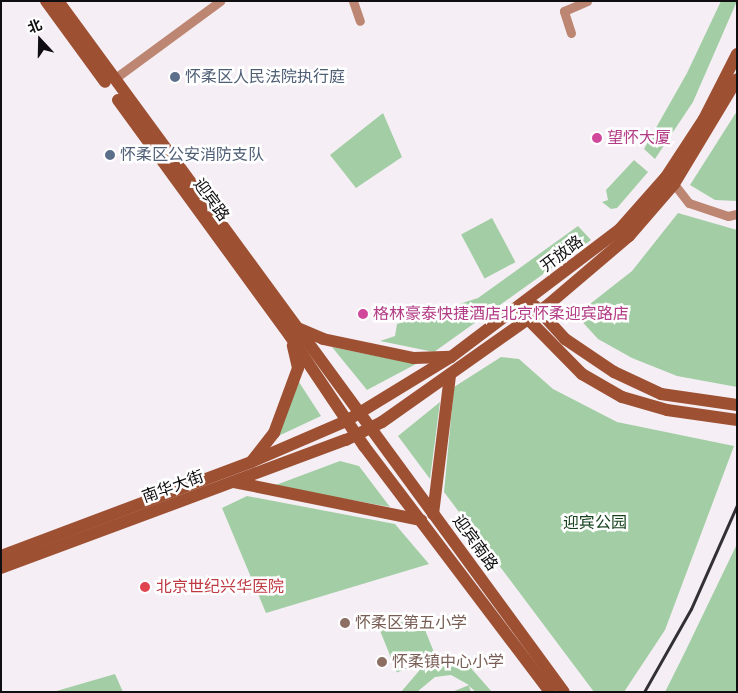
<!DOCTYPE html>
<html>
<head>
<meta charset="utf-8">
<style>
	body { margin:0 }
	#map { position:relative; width:738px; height:693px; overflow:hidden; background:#f5eff5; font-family:"DejaVu Sans","Noto Sans SC",sans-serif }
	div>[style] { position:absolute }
	.green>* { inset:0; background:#a3cea5; transform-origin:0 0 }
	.street>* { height:9px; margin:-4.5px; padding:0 4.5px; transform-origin:4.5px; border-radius:4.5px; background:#bd8672 }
	.secondary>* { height:12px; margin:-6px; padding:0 6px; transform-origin:6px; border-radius:6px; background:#9e5033 }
	.rail>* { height:2.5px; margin:-1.25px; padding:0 1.25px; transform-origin:1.25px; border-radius:1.25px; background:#333033 }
	.dots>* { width:14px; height:14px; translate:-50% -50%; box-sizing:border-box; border:2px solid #fff; border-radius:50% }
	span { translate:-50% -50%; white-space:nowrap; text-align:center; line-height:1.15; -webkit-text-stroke:5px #fff; paint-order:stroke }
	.service-label { font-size:16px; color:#4e5e75 }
	.left { translate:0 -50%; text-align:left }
	.hotel-label { font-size:16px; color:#b23c85 }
	.street-label { font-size:16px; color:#100e10 }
	.park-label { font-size:16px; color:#16431d }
	.health-label { font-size:16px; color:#be3a42 }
	.education-label { font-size:16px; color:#785e54 }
	.frame { position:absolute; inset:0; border:2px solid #100e10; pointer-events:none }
	.north { position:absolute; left:15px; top:15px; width:50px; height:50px; -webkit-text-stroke:4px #fff; paint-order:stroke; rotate:339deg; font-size:14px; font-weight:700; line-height:20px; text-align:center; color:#100e10 }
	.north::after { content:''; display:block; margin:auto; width:18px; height:22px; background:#100e10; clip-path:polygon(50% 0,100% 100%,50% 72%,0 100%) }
</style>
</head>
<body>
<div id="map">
	<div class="green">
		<div style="clip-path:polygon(721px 1px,737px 1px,693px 102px,655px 159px,644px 149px,687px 73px)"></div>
		<div style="clip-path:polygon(737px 111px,737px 201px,715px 200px,690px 185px)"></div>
		<div style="clip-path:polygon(383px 113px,402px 157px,356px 188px,330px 155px)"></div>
		<div style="clip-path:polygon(634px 160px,648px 172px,617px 208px,611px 209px,602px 202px,608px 200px,606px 190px)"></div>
		<div style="clip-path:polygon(678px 213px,737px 230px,737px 387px,677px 376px,632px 358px,598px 339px,576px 315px,632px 271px)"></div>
		<div style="left:492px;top:218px;width:50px;height:35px;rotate:62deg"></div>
		<div style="clip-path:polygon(578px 226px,591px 240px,434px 352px,380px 341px,395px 336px,397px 324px,478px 298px)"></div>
		<div style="clip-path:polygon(332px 347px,416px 364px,367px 390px)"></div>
		<div style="clip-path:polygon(501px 357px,519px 359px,553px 389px,617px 422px,734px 446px,665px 630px,624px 692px,594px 692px,444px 492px,454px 387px)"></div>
		<div style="clip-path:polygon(297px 379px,321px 416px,274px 438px)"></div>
		<div style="clip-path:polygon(440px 402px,430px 479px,398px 436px)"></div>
		<div style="clip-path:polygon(340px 461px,359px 466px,390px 507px,273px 486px)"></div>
		<div style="clip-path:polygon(247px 496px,395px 524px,429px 564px,266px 613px,222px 508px)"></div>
		<div style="clip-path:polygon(737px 544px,737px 692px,665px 692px,684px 654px)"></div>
		<div style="left:419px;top:615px;width:45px;height:42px;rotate:68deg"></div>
		<div style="clip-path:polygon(438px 660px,470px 667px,492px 692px,476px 692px,469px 686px,471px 692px,452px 692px,469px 685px,451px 675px,435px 677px,417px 692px,401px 692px,424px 665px)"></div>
		<div style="clip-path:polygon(115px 674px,123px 692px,53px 692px)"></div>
	</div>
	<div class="street">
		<div style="left:353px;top:1px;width:21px;rotate:71deg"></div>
		<div style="left:571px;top:33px;width:23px;rotate:-108deg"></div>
		<div style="left:564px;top:11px;width:25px;rotate:-23deg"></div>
		<div style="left:114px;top:79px;width:132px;rotate:-36.3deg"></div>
		<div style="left:674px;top:184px;width:24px;rotate:52deg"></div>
		<div style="left:689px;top:203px;width:41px;rotate:18.4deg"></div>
		<div style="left:728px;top:216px;width:9px;rotate:-13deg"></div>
	</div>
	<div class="secondary">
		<div style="left:46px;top:1px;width:100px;rotate:53.9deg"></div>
		<div style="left:58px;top:1px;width:856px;rotate:53.79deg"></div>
		<div style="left:118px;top:100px;width:292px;rotate:53.9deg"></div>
		<div style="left:290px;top:336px;width:133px;rotate:56.1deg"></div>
		<div style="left:364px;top:446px;width:308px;rotate:52.9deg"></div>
		<div style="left:535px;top:306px;width:45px;rotate:47.7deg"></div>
		<div style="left:565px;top:339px;width:59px;rotate:34deg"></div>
		<div style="left:614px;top:372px;width:52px;rotate:25.1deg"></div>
		<div style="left:661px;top:394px;width:77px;rotate:8.2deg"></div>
		<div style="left:521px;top:312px;width:87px;rotate:45.5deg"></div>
		<div style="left:582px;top:374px;width:46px;rotate:29.9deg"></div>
		<div style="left:622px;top:397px;width:47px;rotate:16.1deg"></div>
		<div style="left:667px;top:410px;width:71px;rotate:8.1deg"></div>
		<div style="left:300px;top:329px;width:25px;rotate:23deg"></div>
		<div style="left:323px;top:339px;width:93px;rotate:11.8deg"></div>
		<div style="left:414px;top:358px;width:37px;rotate:-2deg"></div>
		<div style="left:252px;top:461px;width:36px;rotate:-52deg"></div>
		<div style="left:274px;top:433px;width:69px;rotate:-69.7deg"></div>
		<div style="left:298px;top:368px;width:23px;rotate:-103deg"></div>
		<div style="left:234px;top:482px;width:191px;rotate:11.5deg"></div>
		<div style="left:433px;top:514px;width:140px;rotate:-83deg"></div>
		<div style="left:1px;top:556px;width:267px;rotate:-20.6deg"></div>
		<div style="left:251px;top:462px;width:103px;rotate:-23.3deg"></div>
		<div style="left:346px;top:421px;width:123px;rotate:-31.4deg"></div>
		<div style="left:451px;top:357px;width:212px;rotate:-37.1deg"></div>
		<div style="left:620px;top:229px;width:69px;rotate:-48.5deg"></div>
		<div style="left:666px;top:177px;width:69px;rotate:-56.8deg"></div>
		<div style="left:704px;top:119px;width:73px;rotate:-63.1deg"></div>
		<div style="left:1px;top:568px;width:368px;rotate:-20.4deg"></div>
		<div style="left:346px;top:440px;width:40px;rotate:-26.6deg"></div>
		<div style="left:382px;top:422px;width:204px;rotate:-35.2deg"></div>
		<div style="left:549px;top:304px;width:105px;rotate:-40.4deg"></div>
		<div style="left:629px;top:236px;width:69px;rotate:-49.1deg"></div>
		<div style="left:674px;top:184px;width:122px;rotate:-59deg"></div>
	</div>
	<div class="rail">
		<div style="left:644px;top:692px;width:95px;rotate:-60.5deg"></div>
		<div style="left:691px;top:609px;width:114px;rotate:-66.1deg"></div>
	</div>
	<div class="dots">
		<div style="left:175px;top:77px;background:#5c6f8a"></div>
		<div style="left:597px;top:138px;background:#d1479c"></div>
		<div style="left:110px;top:155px;background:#5c6f8a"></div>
		<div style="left:363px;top:314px;background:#d1479c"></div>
		<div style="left:145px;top:587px;background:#e0444e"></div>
		<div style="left:345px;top:623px;background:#8d6e63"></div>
		<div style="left:382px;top:662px;background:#8d6e63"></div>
	</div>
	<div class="service-label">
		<span class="left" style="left:185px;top:77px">怀柔区人民法院执行庭</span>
		<span class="left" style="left:120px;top:155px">怀柔区公安消防支队</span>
	</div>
	<div class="hotel-label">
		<span class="left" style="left:607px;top:138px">望怀大厦</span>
		<span class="left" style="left:373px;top:314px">格林豪泰快捷酒店北京怀柔迎宾路店</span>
	</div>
	<div class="street-label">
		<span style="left:211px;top:200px;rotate:54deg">迎宾路</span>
		<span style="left:562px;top:254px;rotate:-37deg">开放路</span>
		<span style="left:173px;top:487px;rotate:-20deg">南华大街</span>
		<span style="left:475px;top:543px;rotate:54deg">迎宾南路</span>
	</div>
	<div class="park-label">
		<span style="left:595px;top:523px">迎宾公园</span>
	</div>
	<div class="health-label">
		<span class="left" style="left:156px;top:587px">北京世纪兴华医院</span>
	</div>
	<div class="education-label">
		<span class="left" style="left:355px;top:623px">怀柔区第五小学</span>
		<span class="left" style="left:392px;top:662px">怀柔镇中心小学</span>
	</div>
	<div class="frame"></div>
	<div class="north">北</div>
</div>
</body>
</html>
